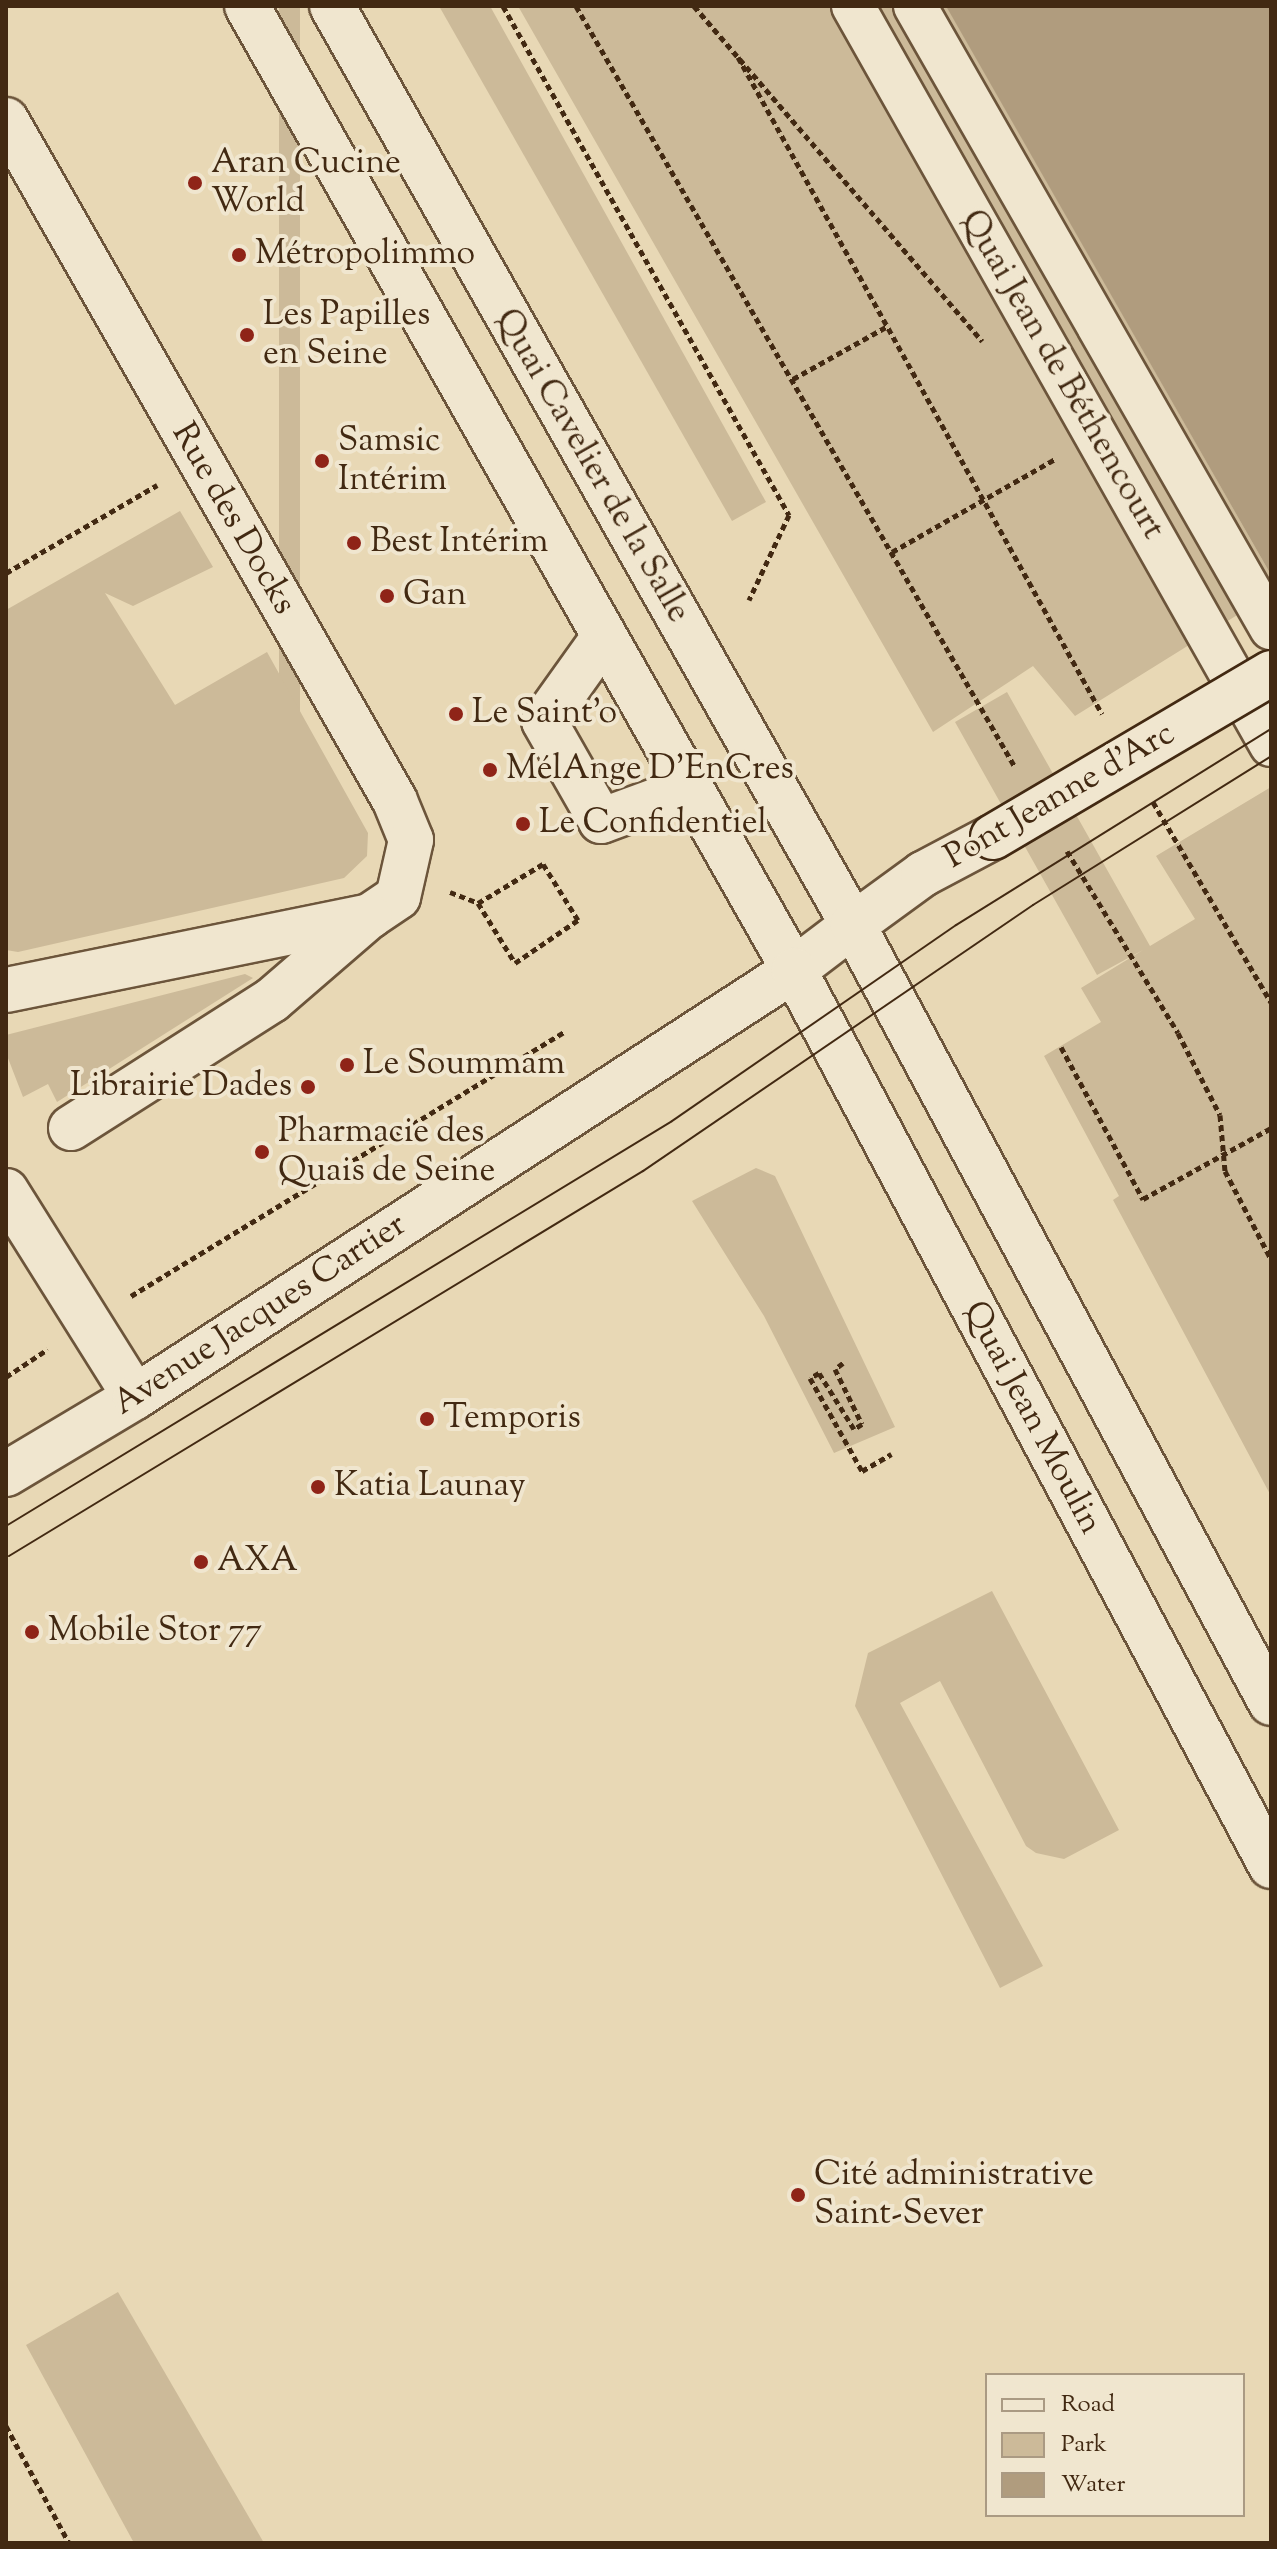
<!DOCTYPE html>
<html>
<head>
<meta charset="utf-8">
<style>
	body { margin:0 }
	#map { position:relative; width:1277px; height:2549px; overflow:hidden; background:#e8d8b5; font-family:"Sorts Mill Goudy",serif }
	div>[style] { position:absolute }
	.green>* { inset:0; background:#ccba99; transform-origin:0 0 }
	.water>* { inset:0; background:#b09c7e }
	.path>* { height:5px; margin-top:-2.5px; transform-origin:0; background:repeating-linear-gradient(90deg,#422912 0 6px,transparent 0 10px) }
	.roads { filter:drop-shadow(2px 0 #6c553b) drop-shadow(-2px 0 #6c553b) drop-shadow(0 2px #6c553b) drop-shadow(0 -2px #6c553b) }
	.pedestrian>* { height:42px; margin:-21px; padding:0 21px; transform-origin:21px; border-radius:21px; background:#f0e6cf }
	.minor>* { height:44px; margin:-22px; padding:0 22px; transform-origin:22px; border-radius:22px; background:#f0e6cf }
	.tertiary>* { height:44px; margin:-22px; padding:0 22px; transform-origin:22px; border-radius:22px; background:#f0e6cf }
	.secondary>* { height:44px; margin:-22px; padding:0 22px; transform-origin:22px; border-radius:22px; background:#f0e6cf }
	.tram>* { height:2px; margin:-1px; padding:0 1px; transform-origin:1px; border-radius:1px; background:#422912 }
	.bridges { filter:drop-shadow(2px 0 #422912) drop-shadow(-2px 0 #422912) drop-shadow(0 2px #422912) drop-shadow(0 -2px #422912) }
	.secondary-bridge>* { height:44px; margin:-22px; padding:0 22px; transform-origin:22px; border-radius:22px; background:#f0e6cf }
	.dots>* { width:22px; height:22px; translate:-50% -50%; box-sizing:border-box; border:4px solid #f0e6cf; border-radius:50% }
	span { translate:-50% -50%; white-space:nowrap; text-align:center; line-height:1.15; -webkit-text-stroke:8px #f0e6cf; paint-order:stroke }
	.poi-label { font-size:34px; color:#422912 }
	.left { translate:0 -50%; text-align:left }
	.right { translate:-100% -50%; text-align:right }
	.street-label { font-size:34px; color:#422912 }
	.frame { position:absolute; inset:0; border:8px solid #422912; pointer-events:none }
	.legend { position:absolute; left:985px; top:2373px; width:260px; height:144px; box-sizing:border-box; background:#f0e6cf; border:2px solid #aa9a83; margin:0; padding:10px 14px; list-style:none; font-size:24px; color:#422912 }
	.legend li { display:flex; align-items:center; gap:16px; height:40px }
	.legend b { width:40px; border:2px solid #aa9a83 }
</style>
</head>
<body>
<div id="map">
	<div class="green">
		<div style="left:279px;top:6px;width:21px;height:811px"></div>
		<div style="clip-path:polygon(439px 6px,490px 6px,766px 502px,732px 521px)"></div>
		<div style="clip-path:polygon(518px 6px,947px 6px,1271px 575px,1271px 594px,1075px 716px,1033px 666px,933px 732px)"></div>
		<div style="clip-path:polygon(180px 511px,213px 567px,133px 606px,105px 593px,175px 705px,267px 652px,368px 833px,367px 856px,344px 878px,18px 952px,6px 950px,6px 610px)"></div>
		<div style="clip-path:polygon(1007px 692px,1150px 946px,1195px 919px,1156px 856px,1271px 787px,1271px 1496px,1113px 1200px,1119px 1196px,1044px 1056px,1101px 1022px,1081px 988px,1143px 950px,1097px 975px,955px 722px)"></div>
		<div style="clip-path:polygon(245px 974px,253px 978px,57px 1102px,48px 1084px,23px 1097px,6px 1053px,6px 1035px)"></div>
		<div style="clip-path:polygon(756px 1168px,775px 1176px,895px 1427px,834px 1453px,764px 1316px,692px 1201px)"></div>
		<div style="clip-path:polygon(992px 1591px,1119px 1830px,1064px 1859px,1036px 1853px,1026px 1846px,940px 1681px,900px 1703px,1043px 1966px,1000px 1988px,855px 1706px,868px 1653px)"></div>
		<div style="clip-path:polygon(118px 2292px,264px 2543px,134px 2543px,26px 2345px)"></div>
	</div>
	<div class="water">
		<div style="clip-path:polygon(946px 6px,1271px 6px,1271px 575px)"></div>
	</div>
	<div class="path">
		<div style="left:503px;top:6px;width:584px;rotate:60.67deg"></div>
		<div style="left:789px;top:515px;width:94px;rotate:115.2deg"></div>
		<div style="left:576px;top:6px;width:879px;rotate:60.02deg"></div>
		<div style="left:694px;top:6px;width:442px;rotate:49.3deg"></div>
		<div style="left:738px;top:57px;width:751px;rotate:61.01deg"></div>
		<div style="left:793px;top:379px;width:107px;rotate:-29.2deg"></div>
		<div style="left:892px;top:552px;width:188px;rotate:-29.7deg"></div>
		<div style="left:6px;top:573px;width:175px;rotate:-30.2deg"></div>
		<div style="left:1153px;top:802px;width:232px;rotate:59.5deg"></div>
		<div style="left:1067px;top:851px;width:213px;rotate:58.6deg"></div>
		<div style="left:1178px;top:1033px;width:92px;rotate:62.9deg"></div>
		<div style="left:1220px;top:1115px;width:56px;rotate:84.9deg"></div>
		<div style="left:1225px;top:1171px;width:99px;rotate:62.4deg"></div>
		<div style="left:450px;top:892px;width:30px;rotate:21deg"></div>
		<div style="left:478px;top:903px;width:70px;rotate:58.3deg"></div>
		<div style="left:515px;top:963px;width:76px;rotate:-34.3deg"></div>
		<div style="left:578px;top:920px;width:66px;rotate:-122deg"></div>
		<div style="left:543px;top:864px;width:76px;rotate:149deg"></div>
		<div style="left:1061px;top:1047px;width:173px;rotate:61.7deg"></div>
		<div style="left:1143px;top:1199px;width:146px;rotate:-29deg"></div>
		<div style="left:131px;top:1296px;width:507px;rotate:-31.37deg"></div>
		<div style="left:843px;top:1363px;width:10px;rotate:143deg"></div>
		<div style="left:835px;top:1369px;width:61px;rotate:63.9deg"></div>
		<div style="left:862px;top:1424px;width:9px;rotate:148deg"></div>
		<div style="left:854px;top:1429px;width:66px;rotate:-122deg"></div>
		<div style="left:819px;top:1373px;width:10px;rotate:151deg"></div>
		<div style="left:810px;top:1378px;width:107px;rotate:60.8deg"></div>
		<div style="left:862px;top:1471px;width:34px;rotate:-30deg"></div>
		<div style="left:6px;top:1377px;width:50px;rotate:-33.7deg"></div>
		<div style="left:6px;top:2426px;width:133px;rotate:61.7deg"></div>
	</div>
	<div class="roads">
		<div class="pedestrian">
			<div style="left:853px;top:6px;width:849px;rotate:60.51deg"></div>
			<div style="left:915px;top:6px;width:717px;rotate:60.22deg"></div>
		</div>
		<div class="minor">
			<div style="left:6px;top:120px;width:784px;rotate:60.26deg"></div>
			<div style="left:395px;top:801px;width:42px;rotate:67.7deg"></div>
			<div style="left:411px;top:840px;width:58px;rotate:102.8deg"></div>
			<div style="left:398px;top:897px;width:34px;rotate:146deg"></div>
			<div style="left:370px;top:916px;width:371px;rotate:168.5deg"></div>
			<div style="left:604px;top:637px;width:103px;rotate:125.5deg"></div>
			<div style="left:544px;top:721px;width:115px;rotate:60.3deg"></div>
			<div style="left:601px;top:821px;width:95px;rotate:-20.3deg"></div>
			<div style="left:71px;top:1128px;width:238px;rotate:-32.5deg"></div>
			<div style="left:272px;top:1000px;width:127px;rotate:-40.8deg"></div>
			<div style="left:6px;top:1191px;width:243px;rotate:57.9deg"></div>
		</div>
		<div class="tertiary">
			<div style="left:6px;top:1474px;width:150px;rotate:-30.8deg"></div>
			<div style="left:135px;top:1397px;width:785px;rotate:-32.94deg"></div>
			<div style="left:794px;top:970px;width:74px;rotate:-37.3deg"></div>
		</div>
		<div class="secondary">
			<div style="left:247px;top:6px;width:1108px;rotate:60.43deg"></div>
			<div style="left:794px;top:970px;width:1015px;rotate:61.97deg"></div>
			<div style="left:332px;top:6px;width:1056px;rotate:60.45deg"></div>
			<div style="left:853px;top:925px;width:883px;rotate:61.75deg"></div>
			<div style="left:853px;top:925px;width:87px;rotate:-36.1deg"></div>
			<div style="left:923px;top:874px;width:79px;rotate:-27.9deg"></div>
		</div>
	</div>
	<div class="tram">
		<div style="left:6px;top:1526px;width:779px;rotate:-31.3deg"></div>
		<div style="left:672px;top:1121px;width:345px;rotate:-34.6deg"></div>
		<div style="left:956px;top:925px;width:371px;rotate:-31.9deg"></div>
		<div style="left:9px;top:1556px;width:742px;rotate:-31.27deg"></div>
		<div style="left:643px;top:1171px;width:472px;rotate:-34.3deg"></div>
		<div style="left:1033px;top:905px;width:281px;rotate:-32deg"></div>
	</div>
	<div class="bridges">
		<div class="secondary-bridge">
			<div style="left:993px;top:837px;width:323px;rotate:-30.5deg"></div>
		</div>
	</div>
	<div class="dots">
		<div style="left:195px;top:183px;background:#8f2418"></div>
		<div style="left:239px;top:255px;background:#8f2418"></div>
		<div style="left:247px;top:335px;background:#8f2418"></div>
		<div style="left:322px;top:461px;background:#8f2418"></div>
		<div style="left:354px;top:543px;background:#8f2418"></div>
		<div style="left:387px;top:596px;background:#8f2418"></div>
		<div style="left:456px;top:714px;background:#8f2418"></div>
		<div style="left:490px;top:770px;background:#8f2418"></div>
		<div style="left:523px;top:824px;background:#8f2418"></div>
		<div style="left:347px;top:1065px;background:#8f2418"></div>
		<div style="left:308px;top:1087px;background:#8f2418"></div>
		<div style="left:262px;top:1152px;background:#8f2418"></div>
		<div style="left:427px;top:1419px;background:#8f2418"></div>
		<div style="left:318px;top:1487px;background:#8f2418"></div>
		<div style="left:201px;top:1562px;background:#8f2418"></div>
		<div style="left:32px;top:1632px;background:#8f2418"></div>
		<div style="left:798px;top:2195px;background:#8f2418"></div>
	</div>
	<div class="poi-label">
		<span class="left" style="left:211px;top:183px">Aran Cucine<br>World</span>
		<span class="left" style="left:255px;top:255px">Métropolimmo</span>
		<span class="left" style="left:263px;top:335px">Les Papilles<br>en Seine</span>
		<span class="left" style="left:338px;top:461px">Samsic<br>Intérim</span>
		<span class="left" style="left:370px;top:543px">Best Intérim</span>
		<span class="left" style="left:403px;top:596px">Gan</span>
		<span class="left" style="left:472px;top:714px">Le Saint’o</span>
		<span class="left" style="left:506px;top:770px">MélAnge D'EnCres</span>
		<span class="left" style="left:539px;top:824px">Le Confidentiel</span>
		<span class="left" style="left:363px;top:1065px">Le Soummam</span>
		<span class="right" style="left:292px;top:1087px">Librairie Dades</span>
		<span class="left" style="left:278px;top:1152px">Pharmacie des<br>Quais de Seine</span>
		<span class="left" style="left:443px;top:1419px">Temporis</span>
		<span class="left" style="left:334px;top:1487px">Katia Launay</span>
		<span class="left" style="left:217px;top:1562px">AXA</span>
		<span class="left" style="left:48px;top:1632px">Mobile Stor 77</span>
		<span class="left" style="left:814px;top:2195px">Cité administrative<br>Saint-Sever</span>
	</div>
	<div class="street-label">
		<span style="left:1062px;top:375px;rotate:60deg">Quai Jean de Béthencourt</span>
		<span style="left:592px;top:466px;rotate:60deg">Quai Cavelier de la Salle</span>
		<span style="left:233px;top:519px;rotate:60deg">Rue des Docks</span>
		<span style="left:1060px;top:796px;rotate:-30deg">Pont Jeanne d'Arc</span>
		<span style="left:260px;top:1315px;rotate:-33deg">Avenue Jacques Cartier</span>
		<span style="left:1032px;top:1418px;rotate:62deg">Quai Jean Moulin</span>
	</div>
	<div class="frame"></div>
	<ul class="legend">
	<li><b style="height:10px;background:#f0e6cf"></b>Road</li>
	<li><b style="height:22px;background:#ccba99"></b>Park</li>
	<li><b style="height:22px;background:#b09c7e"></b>Water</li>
	</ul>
</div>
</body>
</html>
